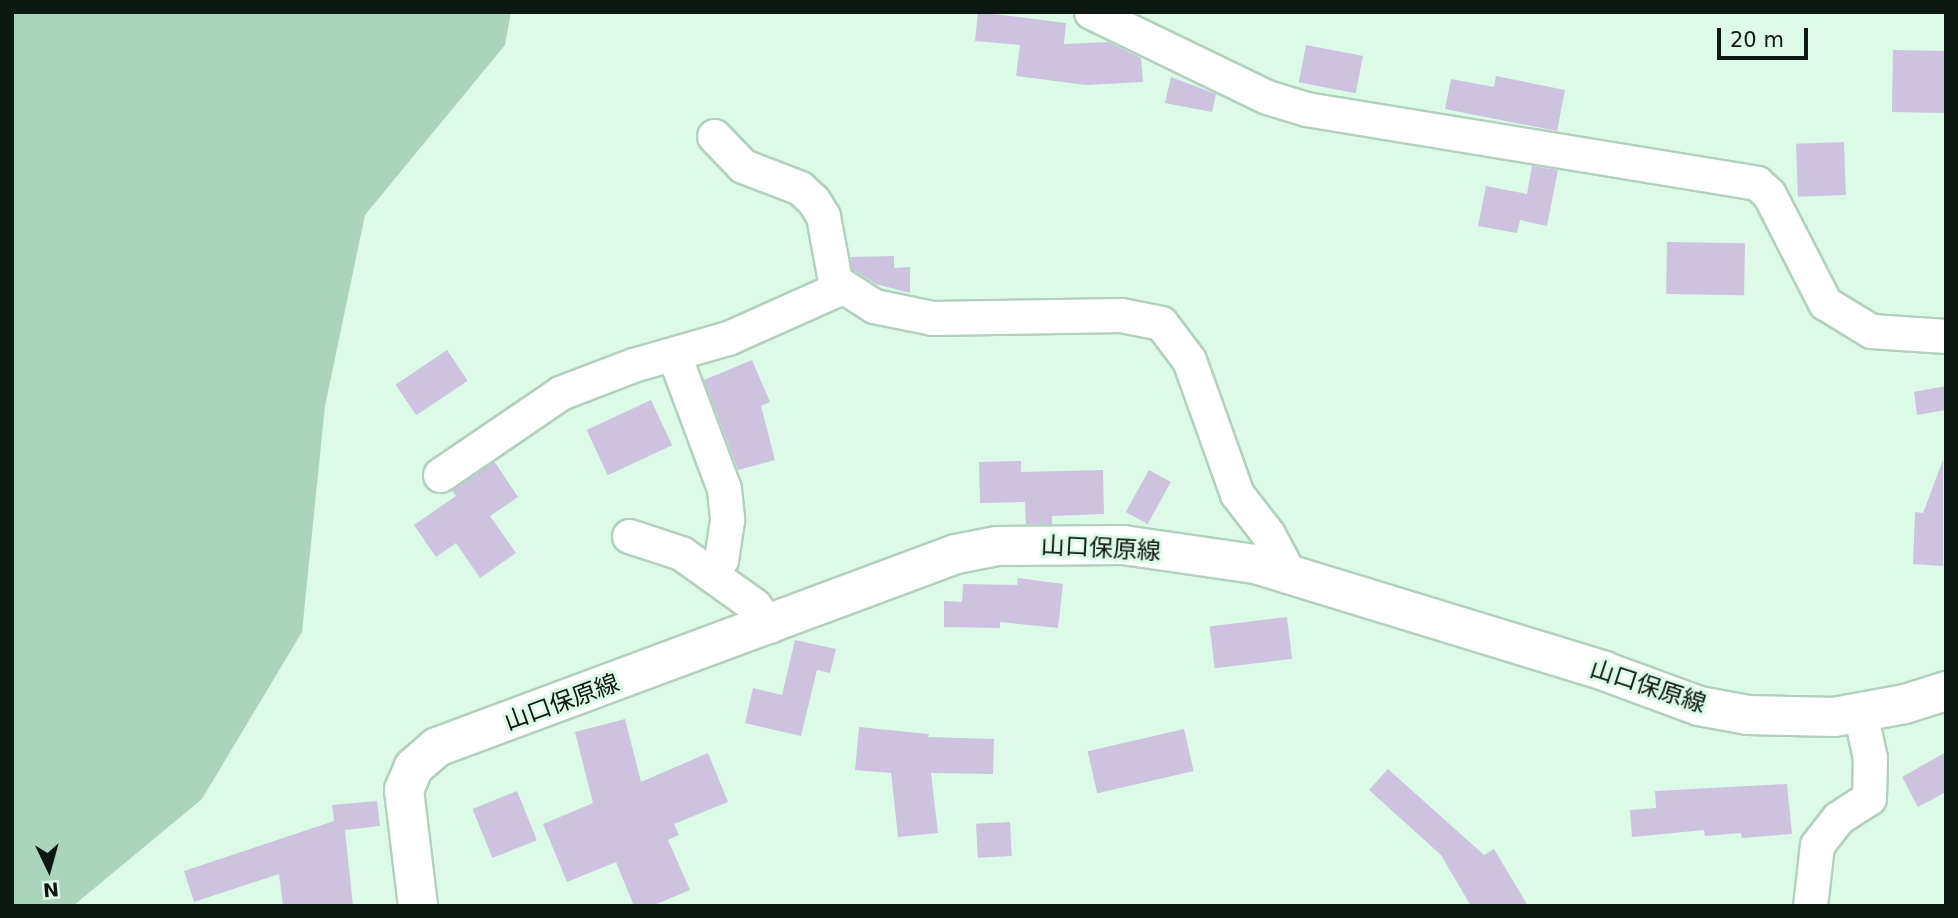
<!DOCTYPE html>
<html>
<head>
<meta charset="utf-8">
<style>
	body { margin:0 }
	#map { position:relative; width:1958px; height:918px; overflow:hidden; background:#ddfae8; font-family:"DejaVu Sans","Noto Sans JP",sans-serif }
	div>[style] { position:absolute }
	.green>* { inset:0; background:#aad5bc }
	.building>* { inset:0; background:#cdc3de; transform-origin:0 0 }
	.roads { filter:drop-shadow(2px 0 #b3d0bf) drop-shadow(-2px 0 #b3d0bf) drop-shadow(0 2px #b3d0bf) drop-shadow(0 -2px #b3d0bf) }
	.street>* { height:33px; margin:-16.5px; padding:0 16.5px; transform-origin:16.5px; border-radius:16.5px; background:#fff }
	.secondary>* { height:38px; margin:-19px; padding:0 19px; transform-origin:19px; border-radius:19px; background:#fff }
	span { translate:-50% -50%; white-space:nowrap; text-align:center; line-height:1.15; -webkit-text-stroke:6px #ddfae8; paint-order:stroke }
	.street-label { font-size:24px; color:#0e1812 }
	.frame { position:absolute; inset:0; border:14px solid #0e1812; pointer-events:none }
	.north { position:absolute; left:14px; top:834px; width:70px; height:70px; -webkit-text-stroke:5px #ddfae8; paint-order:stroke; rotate:175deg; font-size:19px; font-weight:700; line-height:28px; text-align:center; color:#0e1812 }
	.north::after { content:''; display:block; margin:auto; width:24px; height:32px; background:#0e1812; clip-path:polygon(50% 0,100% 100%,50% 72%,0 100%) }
	.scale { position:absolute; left:1717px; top:28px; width:91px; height:32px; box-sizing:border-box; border:4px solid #0e1812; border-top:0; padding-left:9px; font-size:21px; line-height:24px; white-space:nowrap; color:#0e1812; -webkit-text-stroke:5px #ddfae8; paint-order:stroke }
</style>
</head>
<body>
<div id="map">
	<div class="green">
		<div style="clip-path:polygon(12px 12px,511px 12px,505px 45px,365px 215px,325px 406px,302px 632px,202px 799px,73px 906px,12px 906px)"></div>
	</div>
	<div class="building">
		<div style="clip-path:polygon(978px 12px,1066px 23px,1064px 44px,1108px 42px,1141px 58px,1143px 82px,1086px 85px,1016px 76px,1020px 45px,975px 41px)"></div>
		<div style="left:1306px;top:45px;width:58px;height:38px;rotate:11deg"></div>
		<div style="left:1893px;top:50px;width:53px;height:62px;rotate:1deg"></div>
		<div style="clip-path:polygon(1496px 76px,1565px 90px,1557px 131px,1445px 109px,1451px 79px,1494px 87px)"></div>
		<div style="clip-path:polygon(1171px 77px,1216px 94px,1212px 112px,1165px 103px)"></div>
		<div style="left:1844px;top:142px;width:53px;height:48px;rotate:88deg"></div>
		<div style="clip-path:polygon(1532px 166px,1558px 170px,1547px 226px,1520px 220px,1517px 233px,1478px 226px,1486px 186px,1527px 194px)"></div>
		<div style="left:1667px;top:242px;width:78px;height:52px;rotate:1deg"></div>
		<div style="clip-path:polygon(894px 256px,894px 268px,910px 267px,910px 293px,876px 284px,852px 269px,850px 257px)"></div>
		<div style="left:447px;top:350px;width:37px;height:62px;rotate:56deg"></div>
		<div style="clip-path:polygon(752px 360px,770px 402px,761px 406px,775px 460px,738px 470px,704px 380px)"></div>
		<div style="clip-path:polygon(1946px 386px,1946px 410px,1917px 415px,1914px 392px)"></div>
		<div style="left:651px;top:400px;width:50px;height:71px;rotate:65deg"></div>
		<div style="clip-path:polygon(1943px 460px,1943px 566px,1913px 564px,1915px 512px,1923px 513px)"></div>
		<div style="clip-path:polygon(494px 461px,518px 497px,490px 516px,516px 553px,480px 578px,456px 543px,436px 557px,414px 525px,456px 496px,452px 490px)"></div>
		<div style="clip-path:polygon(1021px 461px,1021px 472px,1103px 470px,1104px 514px,1052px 516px,1052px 524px,1026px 524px,1025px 502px,980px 503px,979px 462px)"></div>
		<div style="left:1149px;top:470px;width:25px;height:48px;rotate:29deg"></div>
		<div style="clip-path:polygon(1018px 578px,1063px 584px,1058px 628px,1000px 622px,1000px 628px,944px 627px,944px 601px,962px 602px,963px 584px,1017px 585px)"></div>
		<div style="left:1287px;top:617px;width:42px;height:78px;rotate:83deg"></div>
		<div style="clip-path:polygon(795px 640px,836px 649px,830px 673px,817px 670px,801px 736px,745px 723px,753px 688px,782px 695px)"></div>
		<div style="clip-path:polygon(625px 719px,641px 782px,708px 753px,728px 802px,674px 824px,679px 835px,668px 840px,690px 890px,652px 906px,634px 906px,616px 862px,567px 882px,543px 824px,593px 803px,575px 732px)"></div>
		<div style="clip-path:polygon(859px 727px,929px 734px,928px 737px,994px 739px,993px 774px,931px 773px,938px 833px,898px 837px,891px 773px,855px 770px)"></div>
		<div style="left:1184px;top:729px;width:43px;height:99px;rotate:77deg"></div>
		<div style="clip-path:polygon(1946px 752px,1946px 792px,1918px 807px,1902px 777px)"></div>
		<div style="clip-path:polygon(1388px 769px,1484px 855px,1494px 849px,1528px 906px,1471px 906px,1441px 855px,1369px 790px)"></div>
		<div style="clip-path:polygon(1787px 784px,1792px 834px,1742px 838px,1741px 833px,1705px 836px,1704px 830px,1632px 837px,1630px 810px,1656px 808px,1655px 791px)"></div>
		<div style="left:517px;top:791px;width:53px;height:48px;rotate:68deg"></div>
		<div style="clip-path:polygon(377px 801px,380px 826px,345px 830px,353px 906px,283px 906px,279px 874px,194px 902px,184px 871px,334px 821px,332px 805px)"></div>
		<div style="left:1010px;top:822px;width:34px;height:34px;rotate:87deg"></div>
	</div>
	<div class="roads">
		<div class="street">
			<div style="left:1091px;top:12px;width:195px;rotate:25.8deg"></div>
			<div style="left:1267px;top:97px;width:41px;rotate:17.1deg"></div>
			<div style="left:1306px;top:109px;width:457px;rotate:9.3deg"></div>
			<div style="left:1757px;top:183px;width:16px;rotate:43deg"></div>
			<div style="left:1769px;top:194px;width:123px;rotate:62.8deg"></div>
			<div style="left:1825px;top:303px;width:54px;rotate:31.3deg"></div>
			<div style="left:1871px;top:331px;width:75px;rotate:3.8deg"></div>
			<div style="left:714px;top:136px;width:42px;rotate:46deg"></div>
			<div style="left:743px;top:166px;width:61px;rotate:21.1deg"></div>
			<div style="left:800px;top:188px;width:18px;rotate:43deg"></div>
			<div style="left:813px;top:200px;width:19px;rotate:58deg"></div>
			<div style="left:823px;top:216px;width:66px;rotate:79.5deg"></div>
			<div style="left:835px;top:281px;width:46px;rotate:32.7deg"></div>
			<div style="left:874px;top:306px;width:59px;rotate:11.7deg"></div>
			<div style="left:932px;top:318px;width:189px;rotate:-0.9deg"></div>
			<div style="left:1121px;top:315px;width:41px;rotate:11.3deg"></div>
			<div style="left:1161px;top:323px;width:46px;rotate:52.9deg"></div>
			<div style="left:1189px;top:360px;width:142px;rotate:70.3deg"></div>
			<div style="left:1237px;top:494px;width:51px;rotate:52.2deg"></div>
			<div style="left:1268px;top:534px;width:30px;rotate:62deg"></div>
			<div style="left:1282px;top:560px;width:12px;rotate:95deg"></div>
			<div style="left:674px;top:355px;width:143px;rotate:69.5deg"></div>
			<div style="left:724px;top:489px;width:31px;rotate:84deg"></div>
			<div style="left:727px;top:520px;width:40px;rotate:98.5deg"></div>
			<div style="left:721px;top:560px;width:17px;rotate:130deg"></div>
			<div style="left:440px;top:475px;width:145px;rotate:-34.3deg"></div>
			<div style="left:560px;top:393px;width:78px;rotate:-21deg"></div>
			<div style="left:633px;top:365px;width:99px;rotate:-15.9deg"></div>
			<div style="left:728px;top:338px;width:125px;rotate:-24.1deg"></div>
			<div style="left:629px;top:536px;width:55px;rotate:18.1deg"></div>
			<div style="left:681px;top:553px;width:90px;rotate:35.5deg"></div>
			<div style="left:754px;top:605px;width:26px;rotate:54deg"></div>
			<div style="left:1810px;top:906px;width:61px;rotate:-83.5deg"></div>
			<div style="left:1817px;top:845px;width:34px;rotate:-52deg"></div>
			<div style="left:1838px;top:818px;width:37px;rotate:-33deg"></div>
			<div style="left:1869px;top:798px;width:40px;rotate:-88.6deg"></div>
			<div style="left:1870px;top:758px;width:47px;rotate:-102.3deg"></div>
		</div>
		<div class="secondary">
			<div style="left:418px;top:906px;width:117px;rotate:-96.9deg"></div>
			<div style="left:404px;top:790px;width:25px;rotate:-67deg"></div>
			<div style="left:414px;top:767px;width:30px;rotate:-41deg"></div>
			<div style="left:437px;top:747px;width:554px;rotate:-20.4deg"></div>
			<div style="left:956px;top:554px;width:42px;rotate:-11deg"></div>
			<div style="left:997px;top:546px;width:126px;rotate:-0.5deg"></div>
			<div style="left:1123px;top:545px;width:133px;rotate:8.2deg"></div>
			<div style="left:1255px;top:564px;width:365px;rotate:17deg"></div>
			<div style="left:1604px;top:671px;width:101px;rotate:20.2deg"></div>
			<div style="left:1699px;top:706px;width:50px;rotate:10.4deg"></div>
			<div style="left:1748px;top:715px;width:86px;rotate:1.3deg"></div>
			<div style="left:1834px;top:717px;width:72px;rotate:-10.4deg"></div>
			<div style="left:1905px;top:704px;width:43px;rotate:-17.6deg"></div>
		</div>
	</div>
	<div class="street-label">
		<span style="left:1101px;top:549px;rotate:3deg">山口保原線</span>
		<span style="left:1648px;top:687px;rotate:18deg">山口保原線</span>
		<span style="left:562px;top:703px;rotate:-20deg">山口保原線</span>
	</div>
	<div class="frame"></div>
	<div class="north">N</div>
	<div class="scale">20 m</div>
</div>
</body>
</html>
